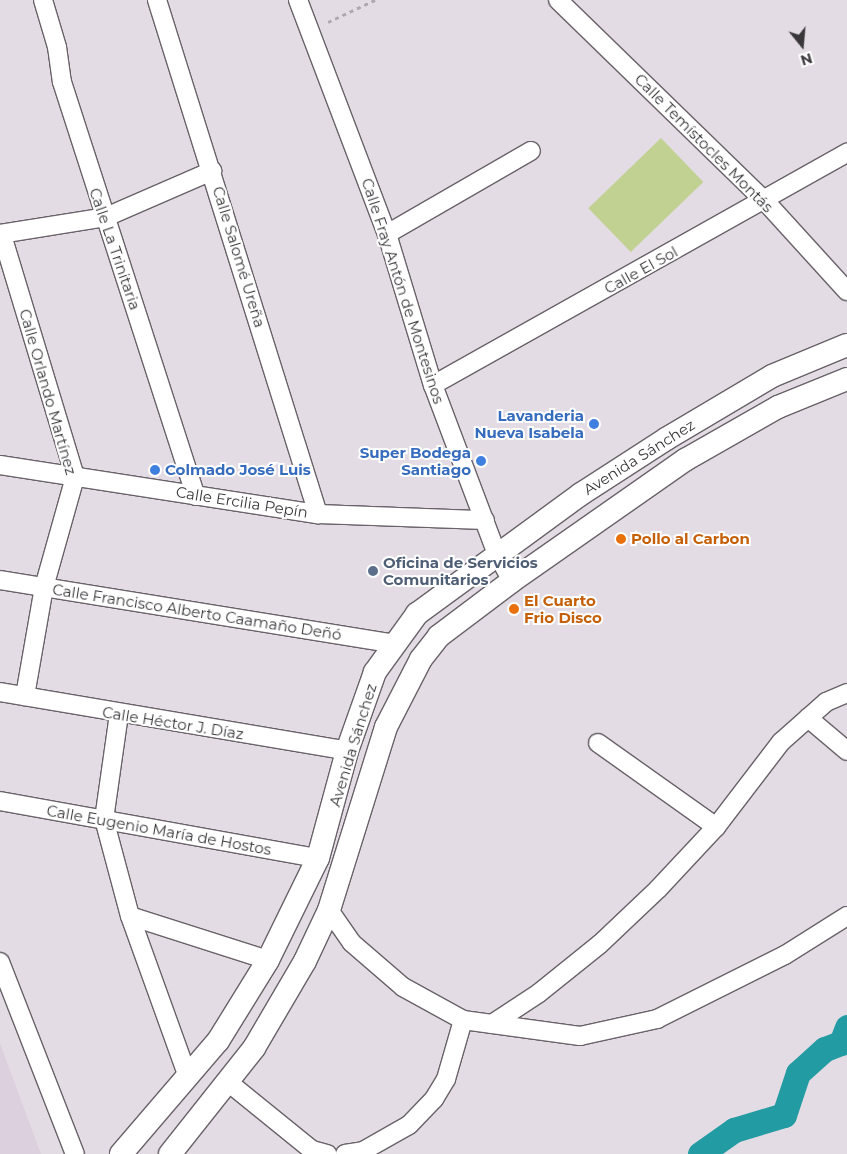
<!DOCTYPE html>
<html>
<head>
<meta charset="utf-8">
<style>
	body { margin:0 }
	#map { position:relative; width:847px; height:1154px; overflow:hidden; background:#e4dce4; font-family:Montserrat,sans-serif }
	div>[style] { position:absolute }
	.built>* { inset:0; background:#ddd0de }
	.green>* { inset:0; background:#c1d192; transform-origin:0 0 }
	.canal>* { height:25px; margin:-12.5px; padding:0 12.5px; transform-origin:12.5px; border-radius:12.5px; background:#239ba3 }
	.path>* { height:3px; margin-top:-1.5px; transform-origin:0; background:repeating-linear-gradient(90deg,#afa9af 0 4px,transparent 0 8px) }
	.roads { filter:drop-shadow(1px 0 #696269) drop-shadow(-1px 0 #696269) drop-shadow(0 1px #696269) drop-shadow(0 -1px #696269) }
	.minor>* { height:18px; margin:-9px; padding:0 9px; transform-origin:9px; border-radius:9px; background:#fff }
	.tertiary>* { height:22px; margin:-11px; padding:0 11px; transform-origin:11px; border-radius:11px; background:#fff }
	.dots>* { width:14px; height:14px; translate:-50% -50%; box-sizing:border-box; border:2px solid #fff; border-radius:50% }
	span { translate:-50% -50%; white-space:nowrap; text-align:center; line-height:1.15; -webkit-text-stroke:4px #fff; paint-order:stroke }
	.street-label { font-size:15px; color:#3a373b }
	.shop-label { font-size:15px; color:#366cbe; font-weight:700 }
	.right { translate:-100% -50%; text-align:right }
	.left { translate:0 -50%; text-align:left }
	.food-label { font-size:15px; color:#c56008; font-weight:700 }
	.service-label { font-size:15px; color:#4e5e75; font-weight:700 }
	.north { position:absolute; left:777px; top:20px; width:50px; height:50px; -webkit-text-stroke:4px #fff; paint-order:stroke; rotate:163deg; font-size:14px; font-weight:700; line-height:20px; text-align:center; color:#3a373b }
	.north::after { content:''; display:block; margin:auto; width:18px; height:22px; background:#3a373b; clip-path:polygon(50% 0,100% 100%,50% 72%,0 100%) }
</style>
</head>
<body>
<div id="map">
	<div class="built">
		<div style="clip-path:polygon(0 1043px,41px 1154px,0 1154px)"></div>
	</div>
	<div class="green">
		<div style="left:661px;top:138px;width:61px;height:101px;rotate:46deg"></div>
	</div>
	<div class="canal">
		<div style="left:700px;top:1154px;width:42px;rotate:-35.2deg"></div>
		<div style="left:734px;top:1130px;width:52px;rotate:-16.7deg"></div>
		<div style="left:784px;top:1115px;width:44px;rotate:-71.6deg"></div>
		<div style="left:798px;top:1073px;width:36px;rotate:-42deg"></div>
		<div style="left:825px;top:1049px;width:17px;rotate:-21deg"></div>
		<div style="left:841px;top:1043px;width:17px;rotate:-69deg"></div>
	</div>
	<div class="path">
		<div style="left:328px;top:22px;width:52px;rotate:-25.1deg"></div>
	</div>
	<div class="roads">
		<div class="minor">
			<div style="left:43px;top:0;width:49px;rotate:73.4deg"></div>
			<div style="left:57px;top:47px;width:35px;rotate:82deg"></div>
			<div style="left:62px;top:82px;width:435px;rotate:72.1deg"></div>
			<div style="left:157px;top:0;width:539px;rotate:72.61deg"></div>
			<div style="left:298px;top:0;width:250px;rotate:69.2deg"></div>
			<div style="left:387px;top:234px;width:158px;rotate:73.1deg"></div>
			<div style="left:433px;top:385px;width:181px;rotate:69.3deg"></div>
			<div style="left:497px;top:554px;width:31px;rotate:61deg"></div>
			<div style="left:558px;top:0;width:289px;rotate:44.2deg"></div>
			<div style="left:765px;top:201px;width:122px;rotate:47.7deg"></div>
			<div style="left:0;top:234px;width:107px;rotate:-9.1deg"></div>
			<div style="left:106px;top:217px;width:116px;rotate:-23.5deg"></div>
			<div style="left:387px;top:234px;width:166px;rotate:-30deg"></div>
			<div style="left:2px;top:235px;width:253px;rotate:73.2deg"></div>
			<div style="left:75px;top:477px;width:114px;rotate:105.7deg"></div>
			<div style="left:44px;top:587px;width:111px;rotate:99.9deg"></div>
			<div style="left:433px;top:385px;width:475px;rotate:-29.3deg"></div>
			<div style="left:0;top:465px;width:322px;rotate:8.8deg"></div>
			<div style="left:318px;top:514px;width:167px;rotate:2.1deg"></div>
			<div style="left:0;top:580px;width:399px;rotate:9.2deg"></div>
			<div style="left:0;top:692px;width:352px;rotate:9.6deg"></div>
			<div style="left:119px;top:714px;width:106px;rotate:98.1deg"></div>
			<div style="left:104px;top:819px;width:100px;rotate:75deg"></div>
			<div style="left:130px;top:916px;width:171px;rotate:70.2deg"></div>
			<div style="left:808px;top:718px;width:51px;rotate:40.2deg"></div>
			<div style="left:598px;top:743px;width:145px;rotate:35.4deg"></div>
			<div style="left:0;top:801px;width:323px;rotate:10.2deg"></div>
			<div style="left:329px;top:910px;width:40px;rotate:55.1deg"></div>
			<div style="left:352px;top:943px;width:67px;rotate:40.8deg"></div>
			<div style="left:403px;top:987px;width:68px;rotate:28.8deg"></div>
			<div style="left:463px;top:1020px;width:118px;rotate:7.8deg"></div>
			<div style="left:580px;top:1036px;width:79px;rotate:-12.4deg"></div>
			<div style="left:657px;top:1019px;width:143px;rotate:-26.6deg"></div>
			<div style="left:785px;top:955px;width:73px;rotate:-32.2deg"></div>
			<div style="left:130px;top:916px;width:145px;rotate:17.7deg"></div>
			<div style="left:0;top:962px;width:206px;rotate:68.7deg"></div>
			<div style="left:492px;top:1024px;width:56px;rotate:-33.4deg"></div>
			<div style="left:539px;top:993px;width:78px;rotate:-38.8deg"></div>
			<div style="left:600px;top:944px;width:80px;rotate:-43.5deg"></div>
			<div style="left:658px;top:889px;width:85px;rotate:-46.9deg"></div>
			<div style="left:716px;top:827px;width:107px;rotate:-52.6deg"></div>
			<div style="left:781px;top:742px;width:60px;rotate:-41.6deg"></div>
			<div style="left:826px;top:702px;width:23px;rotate:-23deg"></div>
			<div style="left:228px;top:1082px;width:108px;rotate:39deg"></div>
			<div style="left:312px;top:1150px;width:16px;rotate:15deg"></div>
			<div style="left:345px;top:1154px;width:18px;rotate:-9deg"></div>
			<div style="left:363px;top:1151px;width:53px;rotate:-29.5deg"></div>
			<div style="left:409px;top:1125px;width:36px;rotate:-46deg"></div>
			<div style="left:434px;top:1099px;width:23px;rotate:-59deg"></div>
			<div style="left:446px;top:1079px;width:61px;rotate:-73.9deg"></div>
		</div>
		<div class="tertiary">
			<div style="left:121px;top:1154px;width:149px;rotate:-49.4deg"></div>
			<div style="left:218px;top:1041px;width:95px;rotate:-58.3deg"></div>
			<div style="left:268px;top:960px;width:114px;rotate:-63.9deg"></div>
			<div style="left:318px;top:858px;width:111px;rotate:-74.8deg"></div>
			<div style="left:347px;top:751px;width:84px;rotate:-70.5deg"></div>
			<div style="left:375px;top:672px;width:72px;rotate:-54.1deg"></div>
			<div style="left:417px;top:614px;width:203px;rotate:-36.2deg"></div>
			<div style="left:581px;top:494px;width:101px;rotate:-32.9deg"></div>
			<div style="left:666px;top:439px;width:123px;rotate:-30.7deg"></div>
			<div style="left:772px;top:376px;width:81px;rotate:-22.5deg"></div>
			<div style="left:170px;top:1154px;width:135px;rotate:-51.6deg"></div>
			<div style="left:254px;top:1048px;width:101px;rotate:-59.6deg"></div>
			<div style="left:305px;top:961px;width:56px;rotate:-64.8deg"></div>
			<div style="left:329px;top:910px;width:192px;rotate:-72.7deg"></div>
			<div style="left:386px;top:727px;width:76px;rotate:-62.8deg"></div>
			<div style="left:421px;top:659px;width:29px;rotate:-52deg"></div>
			<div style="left:439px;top:636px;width:91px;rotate:-37deg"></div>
			<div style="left:512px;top:581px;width:211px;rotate:-35deg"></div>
			<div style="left:685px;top:460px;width:107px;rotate:-29.7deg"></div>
			<div style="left:778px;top:407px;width:74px;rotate:-22.1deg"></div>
		</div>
	</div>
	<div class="dots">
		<div style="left:594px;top:424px;background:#3f7fe0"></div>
		<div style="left:481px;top:461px;background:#3f7fe0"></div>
		<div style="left:155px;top:470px;background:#3f7fe0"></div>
		<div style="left:621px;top:539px;background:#e8710a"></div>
		<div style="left:373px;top:571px;background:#5c6f8a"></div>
		<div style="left:514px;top:609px;background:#e8710a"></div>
	</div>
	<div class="street-label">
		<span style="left:704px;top:143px;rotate:45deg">Calle Temístocles Montás</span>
		<span style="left:115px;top:249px;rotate:71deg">Calle La Trinitaria</span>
		<span style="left:239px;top:257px;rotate:73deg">Calle Salomé Ureña</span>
		<span style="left:641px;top:270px;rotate:-29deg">Calle El Sol</span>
		<span style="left:403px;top:291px;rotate:72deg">Calle Fray Antón de Montesinos</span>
		<span style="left:48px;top:392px;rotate:74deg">Calle Orlando Martínez</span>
		<span style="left:639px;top:457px;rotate:-32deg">Avenida Sánchez</span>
		<span style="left:242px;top:502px;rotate:9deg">Calle Ercilia Pepín</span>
		<span style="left:197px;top:612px;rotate:9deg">Calle Francisco Alberto Caamaño Deñó</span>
		<span style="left:173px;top:723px;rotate:9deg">Calle Héctor J. Díaz</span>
		<span style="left:353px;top:745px;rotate:-73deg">Avenida Sánchez</span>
		<span style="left:159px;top:830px;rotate:10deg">Calle Eugenio María de Hostos</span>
	</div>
	<div class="shop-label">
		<span class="right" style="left:584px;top:424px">Lavanderia<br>Nueva Isabela</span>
		<span class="right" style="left:471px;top:461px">Super Bodega<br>Santiago</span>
		<span class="left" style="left:165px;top:470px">Colmado José Luis</span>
	</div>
	<div class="food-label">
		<span class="left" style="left:631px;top:539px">Pollo al Carbon</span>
		<span class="left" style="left:524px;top:609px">El Cuarto<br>Frio Disco</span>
	</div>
	<div class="service-label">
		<span class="left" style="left:383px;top:571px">Oficina de Servicios<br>Comunitarios</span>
	</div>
	<div class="north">N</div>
</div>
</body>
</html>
